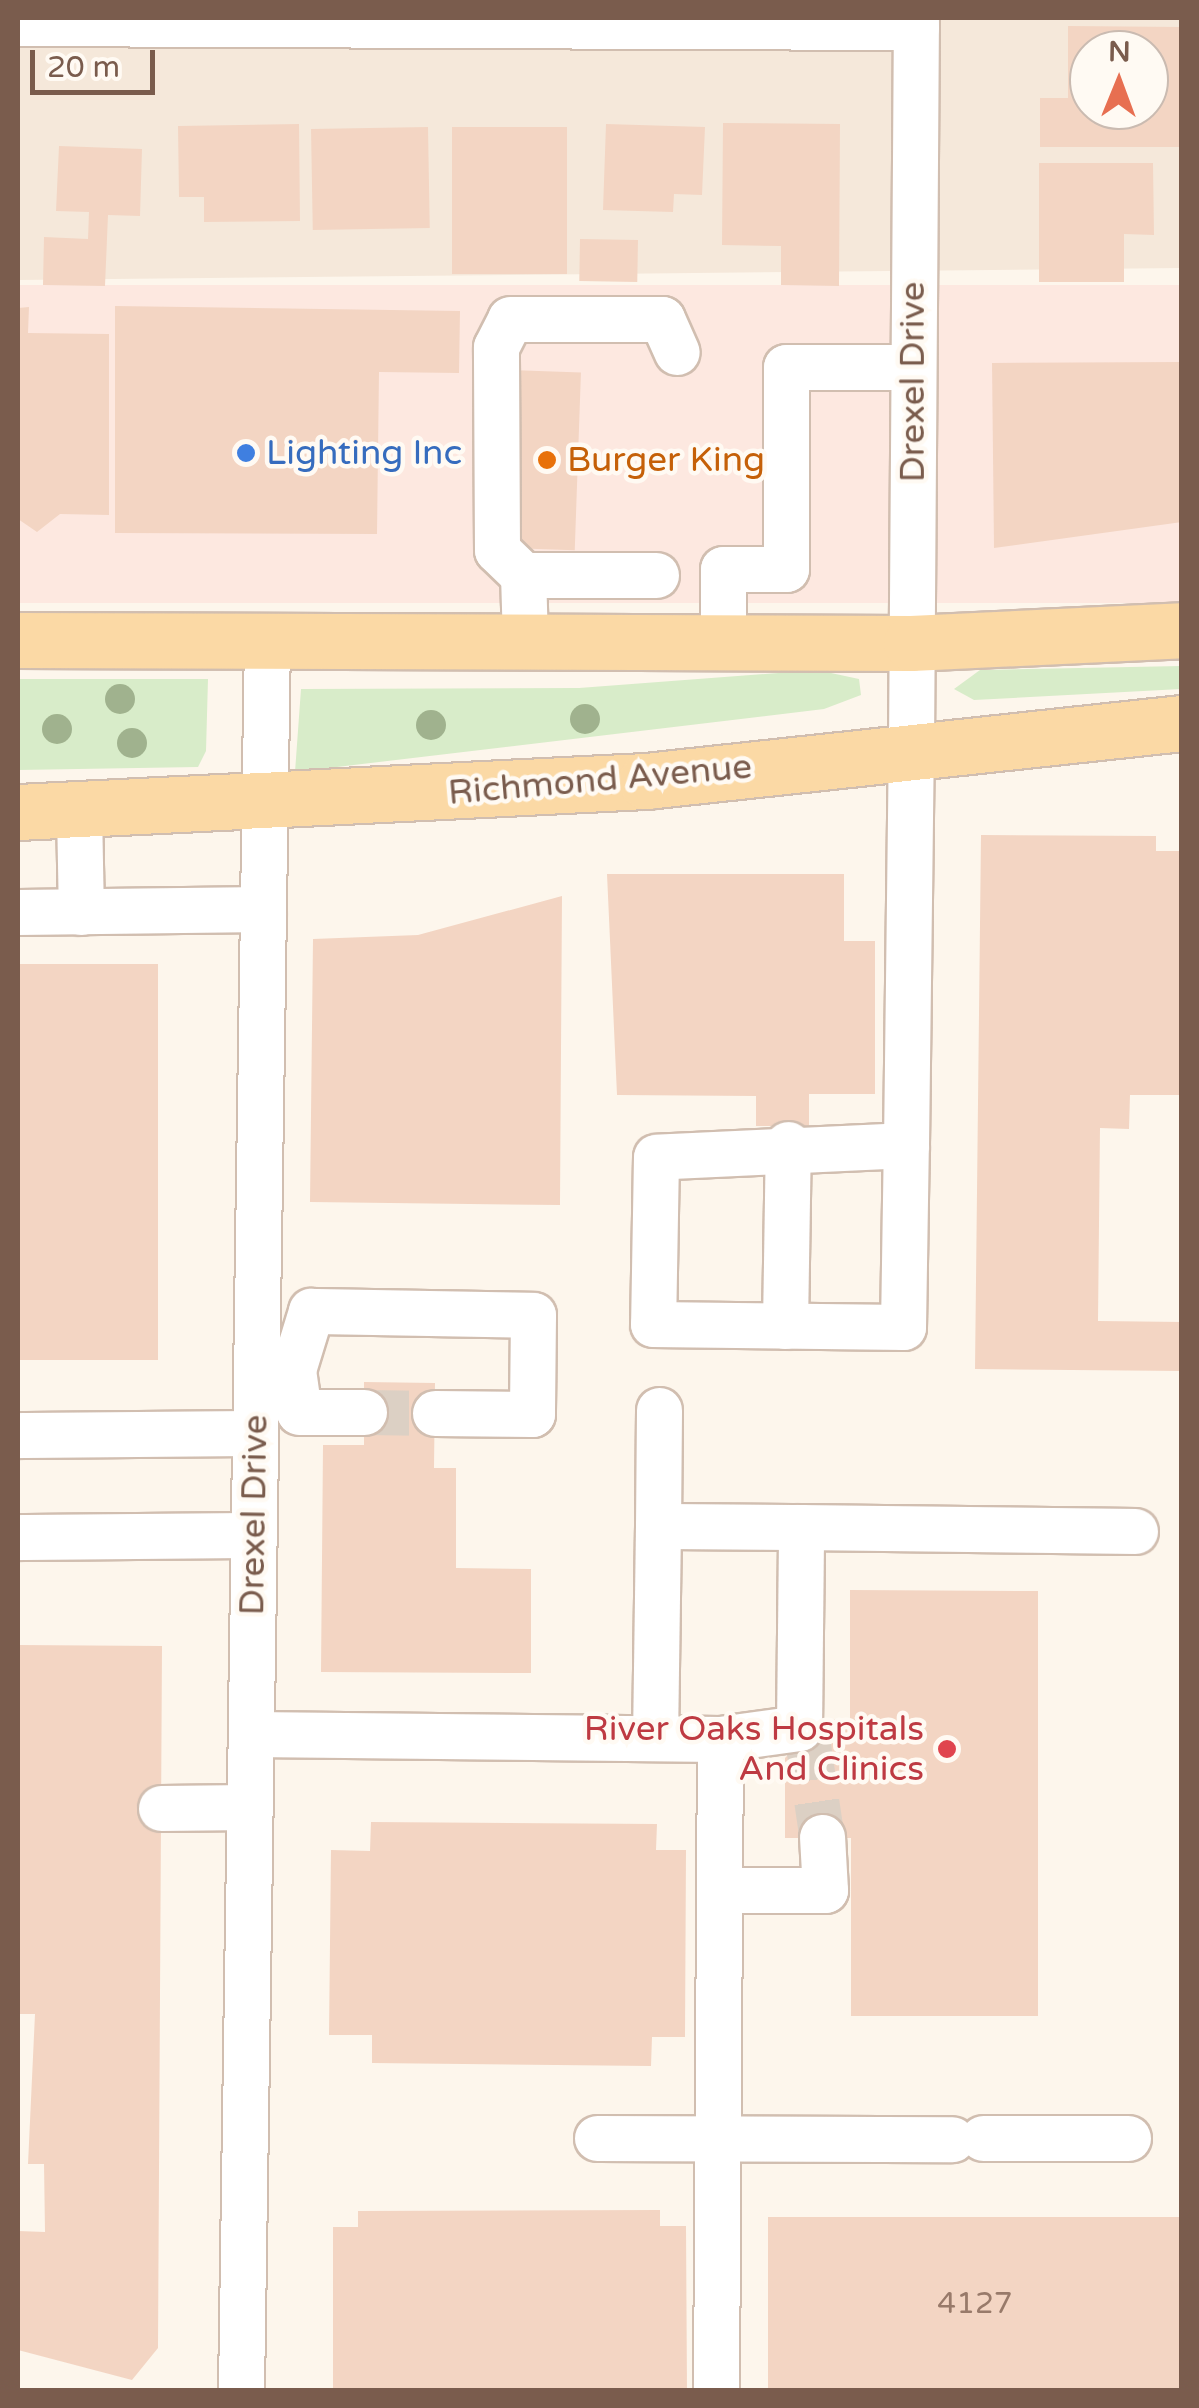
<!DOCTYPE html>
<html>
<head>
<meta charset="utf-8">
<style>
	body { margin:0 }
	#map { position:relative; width:1199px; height:2408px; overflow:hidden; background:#fdf6ec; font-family:"Varela Round",sans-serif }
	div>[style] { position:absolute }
	.residential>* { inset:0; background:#f5e8da }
	.commercial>* { inset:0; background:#fde8e0; transform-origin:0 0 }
	.green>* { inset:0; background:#d8ecc9 }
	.building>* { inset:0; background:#f3d5c3; transform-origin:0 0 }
	.minor-tunnel>* { height:45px; margin-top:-22.5px; transform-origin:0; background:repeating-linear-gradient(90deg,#dcd0c4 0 45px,transparent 0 67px) }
	.roads { filter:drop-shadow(2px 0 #d1beb0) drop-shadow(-2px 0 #d1beb0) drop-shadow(0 2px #d1beb0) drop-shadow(0 -2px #d1beb0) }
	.minor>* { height:45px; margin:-22.5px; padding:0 22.5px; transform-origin:22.5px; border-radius:22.5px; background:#fff }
	.major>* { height:55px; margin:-27.5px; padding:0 27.5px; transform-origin:27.5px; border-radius:27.5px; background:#fbd9a5 }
	.trees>* { width:30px; height:30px; margin:-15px; border-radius:50%; background:#a0b28e }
	.dots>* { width:28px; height:28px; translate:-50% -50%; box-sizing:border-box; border:5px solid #fffaf3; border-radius:50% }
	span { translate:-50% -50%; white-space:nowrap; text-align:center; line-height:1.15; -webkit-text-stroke:9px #fffaf3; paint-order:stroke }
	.number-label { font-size:30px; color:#987a6a }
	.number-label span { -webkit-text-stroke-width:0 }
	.street-label { font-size:35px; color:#7a5c4d }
	.shop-label { font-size:35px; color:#366cbe }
	.left { translate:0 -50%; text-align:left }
	.food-label { font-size:35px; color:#c56008 }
	.health-label { font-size:35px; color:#be3a42 }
	.right { translate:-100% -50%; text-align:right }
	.frame { position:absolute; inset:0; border:20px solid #7a5c4d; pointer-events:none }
	.north { position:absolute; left:1069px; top:30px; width:100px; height:100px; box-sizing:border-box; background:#fffaf3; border:2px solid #cabbb1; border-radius:50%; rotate:1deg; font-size:28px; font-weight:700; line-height:40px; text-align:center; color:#7a5c4d }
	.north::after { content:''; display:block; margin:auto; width:35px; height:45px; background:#e76f51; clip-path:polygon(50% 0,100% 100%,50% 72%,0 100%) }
	.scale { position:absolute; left:30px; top:50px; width:125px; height:45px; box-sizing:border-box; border:5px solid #7a5c4d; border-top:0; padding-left:12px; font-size:30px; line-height:35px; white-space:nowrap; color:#7a5c4d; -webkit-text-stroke:8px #fffaf3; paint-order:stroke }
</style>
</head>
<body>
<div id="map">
	<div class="residential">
		<div style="clip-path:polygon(evenodd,18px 18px,1181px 18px,1181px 268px,18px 280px,18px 18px,1089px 50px,1149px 50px,1149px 110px,1089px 110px,1089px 50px)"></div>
	</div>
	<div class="commercial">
		<div style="left:1181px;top:285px;width:318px;height:1163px;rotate:90deg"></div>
	</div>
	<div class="green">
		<div style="clip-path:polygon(1181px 666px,1181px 689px,974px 700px,954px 689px,980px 670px)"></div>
		<div style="clip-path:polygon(817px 670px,859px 679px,861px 695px,824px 709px,295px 772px,301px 689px,579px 688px)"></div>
		<div style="clip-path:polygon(18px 679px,208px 679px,206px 751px,198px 767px,18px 770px)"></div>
	</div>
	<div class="building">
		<div style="clip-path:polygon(evenodd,1068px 26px,1182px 27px,1182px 147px,1040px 147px,1040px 98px,1068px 98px,1068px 26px,1089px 50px,1149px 50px,1149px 110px,1089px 110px,1089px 50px)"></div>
		<div style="clip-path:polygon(723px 123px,840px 124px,839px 286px,781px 285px,781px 246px,722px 245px)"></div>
		<div style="clip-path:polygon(299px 124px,300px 221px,204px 222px,204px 197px,179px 197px,178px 126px)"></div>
		<div style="clip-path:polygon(606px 124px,705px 127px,702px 195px,674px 194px,673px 212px,603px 210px)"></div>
		<div style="left:428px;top:127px;width:101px;height:117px;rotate:89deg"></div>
		<div style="left:452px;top:127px;width:115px;height:147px"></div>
		<div style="clip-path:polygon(59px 146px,142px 149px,140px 216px,108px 215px,105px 286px,43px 285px,44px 237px,88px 239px,89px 212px,56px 211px)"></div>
		<div style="clip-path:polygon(1039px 163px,1153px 163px,1154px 235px,1124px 234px,1124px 282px,1039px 282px)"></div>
		<div style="left:580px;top:239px;width:58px;height:42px;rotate:1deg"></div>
		<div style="clip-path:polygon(115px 306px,460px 311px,459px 373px,379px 372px,377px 534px,115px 533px)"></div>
		<div style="clip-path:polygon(29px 307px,28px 333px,109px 334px,109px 515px,60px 514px,37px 532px,18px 519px,18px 308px)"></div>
		<div style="clip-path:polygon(1182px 362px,1182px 522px,994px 548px,992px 363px)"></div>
		<div style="left:510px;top:370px;width:71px;height:178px;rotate:2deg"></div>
		<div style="clip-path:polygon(981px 835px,1156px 836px,1156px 851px,1182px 851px,1182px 1095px,1130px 1095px,1129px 1129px,1100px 1128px,1098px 1321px,1182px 1322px,1182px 1371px,975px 1369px)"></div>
		<div style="clip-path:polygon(607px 874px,844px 874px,844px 941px,875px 941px,875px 1094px,809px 1094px,809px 1126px,756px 1126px,756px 1096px,617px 1095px)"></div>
		<div style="clip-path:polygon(562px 896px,560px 1205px,310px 1202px,313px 939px,418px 935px)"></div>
		<div style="left:158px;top:964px;width:396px;height:140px;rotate:90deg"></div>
		<div style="clip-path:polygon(364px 1382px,435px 1383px,434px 1468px,456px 1468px,456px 1568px,531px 1569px,531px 1673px,321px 1672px,323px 1445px,364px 1445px)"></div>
		<div style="clip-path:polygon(850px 1590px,1038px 1591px,1038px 2016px,851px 2016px,851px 1838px,785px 1838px,785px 1758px,823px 1719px,850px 1719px)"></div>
		<div style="clip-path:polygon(18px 1645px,162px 1646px,158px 2348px,132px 2380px,18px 2350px,18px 2231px,45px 2232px,44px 2164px,28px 2164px,35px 2014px,18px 2014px)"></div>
		<div style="clip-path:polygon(371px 1822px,657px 1824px,656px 1850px,686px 1850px,685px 2037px,652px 2037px,651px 2066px,372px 2063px,372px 2035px,329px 2035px,331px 1850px,370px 1851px)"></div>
		<div style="clip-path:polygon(660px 2210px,660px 2226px,686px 2226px,687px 2390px,333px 2390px,333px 2227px,358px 2227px,358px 2211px)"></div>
		<div style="left:1182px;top:2217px;width:173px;height:414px;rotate:90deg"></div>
	</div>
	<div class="minor-tunnel">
		<div style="left:364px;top:1412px;width:71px;rotate:0.8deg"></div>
		<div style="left:807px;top:1735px;width:103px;rotate:81.6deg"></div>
	</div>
	<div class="roads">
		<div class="minor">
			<div style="left:18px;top:23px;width:898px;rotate:0.26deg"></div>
			<div style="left:523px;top:575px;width:36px;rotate:-136deg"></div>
			<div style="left:497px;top:550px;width:203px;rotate:-90.3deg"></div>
			<div style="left:496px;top:347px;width:31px;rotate:-63deg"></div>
			<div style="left:510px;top:319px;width:152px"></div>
			<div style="left:662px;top:319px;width:36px;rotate:66deg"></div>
			<div style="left:525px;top:641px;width:66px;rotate:-91.7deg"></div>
			<div style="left:523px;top:575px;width:133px"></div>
			<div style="left:723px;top:642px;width:73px;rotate:-90deg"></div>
			<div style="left:723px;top:569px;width:63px"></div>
			<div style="left:786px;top:569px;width:202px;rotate:-90deg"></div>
			<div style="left:786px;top:367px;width:127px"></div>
			<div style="left:79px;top:811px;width:101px;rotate:88.9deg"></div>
			<div style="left:18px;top:912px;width:245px;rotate:-0.7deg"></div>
			<div style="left:906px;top:1145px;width:250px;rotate:177.3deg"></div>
			<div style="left:656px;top:1157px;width:167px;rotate:91deg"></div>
			<div style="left:653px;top:1324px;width:250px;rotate:0.7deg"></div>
			<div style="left:903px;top:1327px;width:182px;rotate:-89.1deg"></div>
			<div style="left:906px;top:1145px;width:398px;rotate:-89.3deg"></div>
			<div style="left:911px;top:747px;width:729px;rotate:-89.61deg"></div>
			<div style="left:785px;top:1326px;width:182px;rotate:-89.1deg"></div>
			<div style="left:293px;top:1370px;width:42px;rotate:81.9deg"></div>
			<div style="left:299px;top:1412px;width:65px"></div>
			<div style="left:256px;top:1380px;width:38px;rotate:-15deg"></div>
			<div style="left:293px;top:1370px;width:62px;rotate:-73deg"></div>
			<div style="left:311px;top:1311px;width:222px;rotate:1deg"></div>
			<div style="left:533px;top:1315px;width:99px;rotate:90.6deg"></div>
			<div style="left:532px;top:1414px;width:97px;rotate:-179.4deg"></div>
			<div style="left:18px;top:1435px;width:237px;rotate:-0.5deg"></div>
			<div style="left:658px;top:1526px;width:116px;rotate:-89.5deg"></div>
			<div style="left:801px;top:1527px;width:334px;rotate:0.7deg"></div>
			<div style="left:18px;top:1537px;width:235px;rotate:-0.5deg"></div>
			<div style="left:251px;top:1734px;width:469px;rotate:0.6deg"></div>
			<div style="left:720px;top:1739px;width:80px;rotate:-7.9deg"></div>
			<div style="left:799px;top:1728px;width:201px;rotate:-89.4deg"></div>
			<div style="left:801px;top:1527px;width:143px;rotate:-179.6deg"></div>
			<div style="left:658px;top:1526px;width:211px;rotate:90.8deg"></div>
			<div style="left:161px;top:1808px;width:88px;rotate:-0.7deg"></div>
			<div style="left:719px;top:1890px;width:106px"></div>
			<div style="left:825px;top:1890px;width:53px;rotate:-93.2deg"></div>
			<div style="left:597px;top:2138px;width:355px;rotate:0.2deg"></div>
			<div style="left:983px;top:2138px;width:145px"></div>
			<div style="left:241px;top:2390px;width:1750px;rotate:-89.15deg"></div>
			<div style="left:716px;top:2390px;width:651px;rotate:-89.65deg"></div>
		</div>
		<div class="major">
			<div style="left:18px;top:640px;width:893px;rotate:0.19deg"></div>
			<div style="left:911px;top:643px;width:271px;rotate:-2.7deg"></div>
			<div style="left:18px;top:812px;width:629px;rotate:-2.83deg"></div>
			<div style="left:646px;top:781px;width:539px;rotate:-6.18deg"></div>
		</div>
	</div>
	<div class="trees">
		<div style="left:120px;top:699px"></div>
		<div style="left:585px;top:719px"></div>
		<div style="left:431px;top:725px"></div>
		<div style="left:57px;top:729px"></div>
		<div style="left:132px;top:743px"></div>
	</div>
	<div class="dots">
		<div style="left:246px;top:453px;background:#3f7fe0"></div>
		<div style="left:547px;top:460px;background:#e8710a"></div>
		<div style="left:947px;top:1749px;background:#e0444e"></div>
	</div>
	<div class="number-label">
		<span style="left:975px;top:2304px">4127</span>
	</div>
	<div class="street-label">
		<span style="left:913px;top:382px;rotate:-90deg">Drexel Drive</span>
		<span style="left:600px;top:780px;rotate:-5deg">Richmond Avenue</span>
		<span style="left:254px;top:1515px;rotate:-89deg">Drexel Drive</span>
	</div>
	<div class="shop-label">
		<span class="left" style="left:266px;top:453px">Lighting Inc</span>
	</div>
	<div class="food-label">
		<span class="left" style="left:567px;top:460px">Burger King</span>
	</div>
	<div class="health-label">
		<span class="right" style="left:924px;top:1749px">River Oaks Hospitals<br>And Clinics</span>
	</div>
	<div class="frame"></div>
	<div class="north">N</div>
	<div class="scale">20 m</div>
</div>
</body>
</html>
